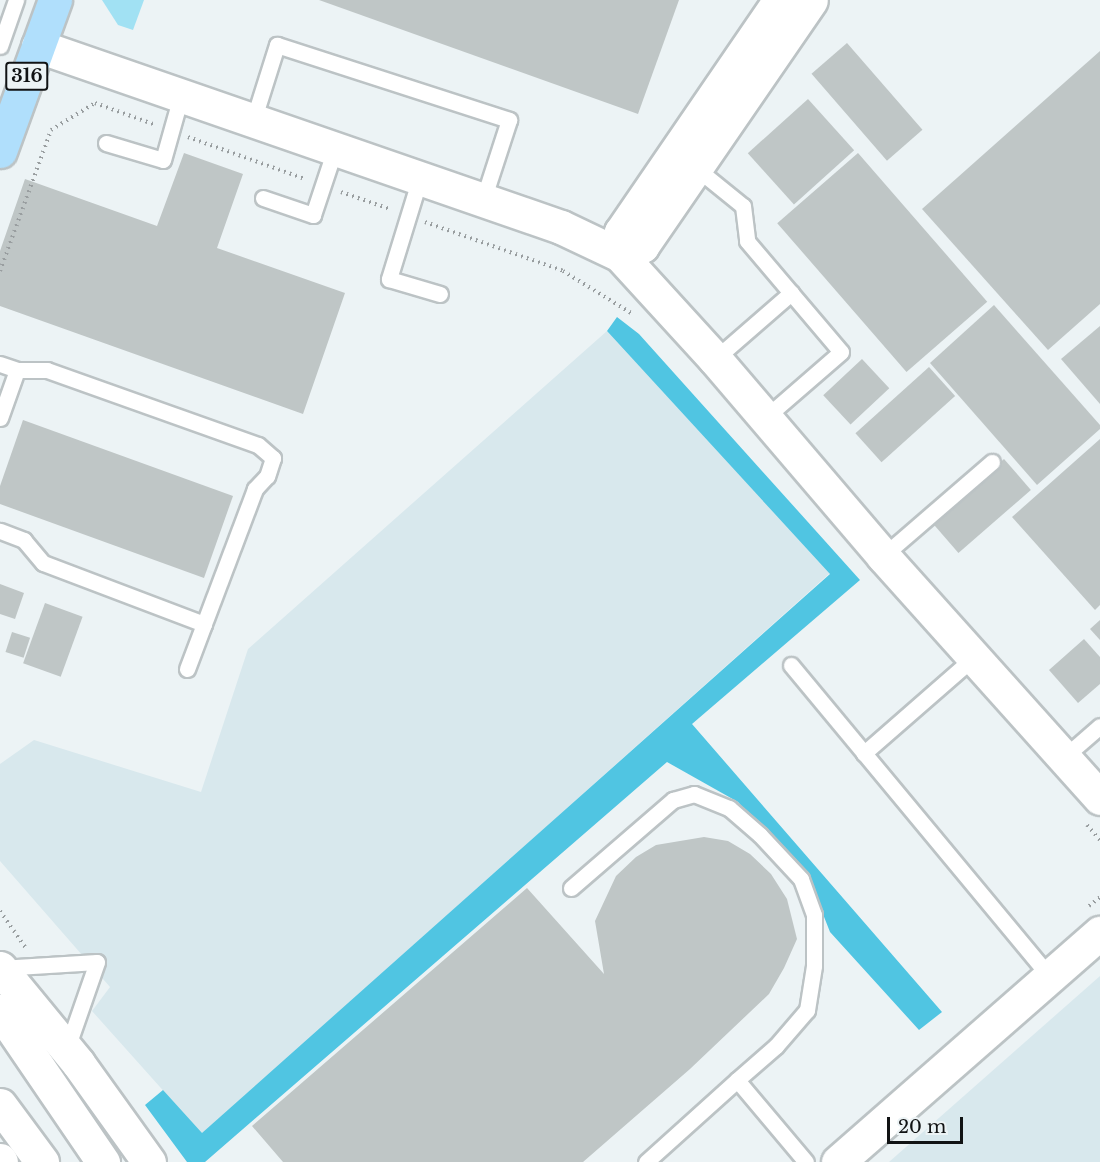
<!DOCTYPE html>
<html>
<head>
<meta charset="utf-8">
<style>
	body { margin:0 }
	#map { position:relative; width:1100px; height:1162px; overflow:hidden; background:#ecf3f5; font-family:"Libre Baskerville",serif }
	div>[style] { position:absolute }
	.built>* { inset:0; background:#d8e8ed }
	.green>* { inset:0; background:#a1e1f3 }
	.forest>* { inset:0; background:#50c5e2 }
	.building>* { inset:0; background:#bfc6c6; transform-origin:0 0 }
	.path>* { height:4px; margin-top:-2px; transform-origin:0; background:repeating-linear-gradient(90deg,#999ea0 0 1.5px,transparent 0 6px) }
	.roads { filter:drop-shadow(2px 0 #bcc3c5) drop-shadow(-2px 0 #bcc3c5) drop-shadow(0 2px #bcc3c5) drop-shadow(0 -2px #bcc3c5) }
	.lane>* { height:15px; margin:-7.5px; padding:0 7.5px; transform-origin:7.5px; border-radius:7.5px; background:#fff }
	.secondary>* { height:33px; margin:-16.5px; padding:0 16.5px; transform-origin:16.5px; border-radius:16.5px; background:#fff }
	.primary>* { height:33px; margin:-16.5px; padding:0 16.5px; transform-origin:16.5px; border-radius:16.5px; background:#b0dffc }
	span { translate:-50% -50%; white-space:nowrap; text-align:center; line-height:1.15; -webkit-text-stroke:4.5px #ecf3f5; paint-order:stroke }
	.shield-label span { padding:2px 4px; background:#ecf3f5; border:2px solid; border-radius:4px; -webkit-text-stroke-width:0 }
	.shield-label { font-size:18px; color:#111314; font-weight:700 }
	.scale { position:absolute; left:887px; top:1117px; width:76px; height:27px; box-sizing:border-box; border:3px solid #111314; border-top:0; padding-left:8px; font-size:18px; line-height:21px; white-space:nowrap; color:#111314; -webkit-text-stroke:4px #ecf3f5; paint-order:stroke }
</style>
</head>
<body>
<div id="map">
	<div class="built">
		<div style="clip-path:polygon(607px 331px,830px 573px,202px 1134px,92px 1011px,110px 987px,0 861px,0 764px,34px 740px,201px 792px,248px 649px)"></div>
		<div style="clip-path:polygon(1100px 976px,1100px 1162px,889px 1162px)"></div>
	</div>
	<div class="green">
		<div style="clip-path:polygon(102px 0,144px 0,133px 30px,118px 25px)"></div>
	</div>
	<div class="forest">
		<div style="clip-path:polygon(617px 317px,639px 334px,860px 580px,692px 724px,942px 1012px,919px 1030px,830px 932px,817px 899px,738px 802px,667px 762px,205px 1162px,187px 1162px,145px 1105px,163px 1090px,202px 1133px,830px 574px,607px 331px)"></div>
	</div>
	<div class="building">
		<div style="clip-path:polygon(319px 0,679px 0,638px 114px)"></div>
		<div style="left:847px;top:43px;width:115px;height:47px;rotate:49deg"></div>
		<div style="clip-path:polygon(1100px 51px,1100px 304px,1048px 350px,922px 209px)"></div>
		<div style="left:808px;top:99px;width:69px;height:81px;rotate:48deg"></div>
		<div style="clip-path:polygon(184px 153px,243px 174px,217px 248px,345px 293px,303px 414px,0 306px,0 251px,25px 179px,157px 226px)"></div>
		<div style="left:858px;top:153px;width:197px;height:107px;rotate:49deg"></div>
		<div style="clip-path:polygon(994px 305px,1100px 425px,1100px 429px,1037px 485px,930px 363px)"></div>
		<div style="clip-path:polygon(1100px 326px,1100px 404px,1061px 359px)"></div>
		<div style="left:862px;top:359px;width:40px;height:53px;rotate:47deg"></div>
		<div style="left:929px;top:367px;width:39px;height:99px;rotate:48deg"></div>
		<div style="clip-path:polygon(23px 420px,233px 496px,204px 578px,0 504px,0 486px)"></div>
		<div style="clip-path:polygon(1100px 439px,1100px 605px,1095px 610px,1012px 517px)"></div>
		<div style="left:1004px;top:459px;width:41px;height:96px;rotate:49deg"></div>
		<div style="clip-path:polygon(0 584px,24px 593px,15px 619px,0 614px)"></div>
		<div style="left:45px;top:603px;width:40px;height:64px;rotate:20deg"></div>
		<div style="clip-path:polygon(1100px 620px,1100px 640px,1090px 629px)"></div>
		<div style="left:12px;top:632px;width:19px;height:21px;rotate:18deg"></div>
		<div style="clip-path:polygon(1084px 639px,1100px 657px,1100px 684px,1078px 703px,1049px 670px)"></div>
		<div style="clip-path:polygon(704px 837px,728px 841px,750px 854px,771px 874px,787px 899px,797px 939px,784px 968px,769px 994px,690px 1069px,583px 1162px,283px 1162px,252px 1126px,527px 888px,604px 974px,595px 921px,616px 876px,636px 857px,656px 845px)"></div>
	</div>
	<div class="path">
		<div style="left:188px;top:137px;width:124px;rotate:19.7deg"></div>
		<div style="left:341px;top:192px;width:52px;rotate:19.1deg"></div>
		<div style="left:425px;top:222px;width:146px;rotate:19.5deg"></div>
		<div style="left:563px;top:271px;width:80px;rotate:31.7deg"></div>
		<div style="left:0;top:271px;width:150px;rotate:-70.1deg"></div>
		<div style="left:51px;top:130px;width:52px;rotate:-31.5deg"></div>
		<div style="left:95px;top:103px;width:62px;rotate:19.9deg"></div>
		<div style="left:1087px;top:825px;width:20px;rotate:49deg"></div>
		<div style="left:1089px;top:906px;width:14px;rotate:-39deg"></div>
		<div style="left:0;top:911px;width:44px;rotate:55.2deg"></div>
	</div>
	<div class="roads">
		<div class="lane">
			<div style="left:0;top:46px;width:49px;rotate:-70.8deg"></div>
			<div style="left:253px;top:121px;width:80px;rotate:-72.5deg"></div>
			<div style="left:277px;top:45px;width:244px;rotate:17.9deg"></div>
			<div style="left:509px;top:120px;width:84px;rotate:108deg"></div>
			<div style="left:106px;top:143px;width:59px;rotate:16.6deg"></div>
			<div style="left:163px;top:160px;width:66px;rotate:-74.3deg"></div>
			<div style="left:696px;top:168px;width:60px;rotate:39deg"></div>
			<div style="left:743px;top:206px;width:35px;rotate:83deg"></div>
			<div style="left:747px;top:241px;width:145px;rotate:49.7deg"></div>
			<div style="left:841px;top:352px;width:99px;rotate:139.1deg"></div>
			<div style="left:420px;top:178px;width:106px;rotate:107.1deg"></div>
			<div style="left:389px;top:279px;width:53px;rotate:16.4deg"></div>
			<div style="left:263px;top:198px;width:53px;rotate:18.8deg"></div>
			<div style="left:313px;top:215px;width:70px;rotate:-71.6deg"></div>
			<div style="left:715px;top:359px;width:101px;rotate:-41deg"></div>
			<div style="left:0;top:364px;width:18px;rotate:19deg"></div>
			<div style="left:17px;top:370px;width:30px"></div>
			<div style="left:47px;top:370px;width:224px;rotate:19.6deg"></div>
			<div style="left:258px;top:445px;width:20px;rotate:41deg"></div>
			<div style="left:273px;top:458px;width:19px;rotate:108deg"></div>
			<div style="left:267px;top:476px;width:18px;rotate:133deg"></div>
			<div style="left:255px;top:489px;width:144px;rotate:110.7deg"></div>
			<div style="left:204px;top:624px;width:172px;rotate:-159.2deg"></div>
			<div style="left:43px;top:563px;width:30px;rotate:-130deg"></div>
			<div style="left:24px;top:540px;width:26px;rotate:-159deg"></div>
			<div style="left:0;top:418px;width:51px;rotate:-70.5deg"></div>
			<div style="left:883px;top:556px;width:144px;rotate:-40.8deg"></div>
			<div style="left:973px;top:658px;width:145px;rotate:138.9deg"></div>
			<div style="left:864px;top:753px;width:290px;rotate:50.3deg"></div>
			<div style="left:791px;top:665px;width:114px;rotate:50.3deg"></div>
			<div style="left:187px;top:669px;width:48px;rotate:-69.3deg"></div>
			<div style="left:1062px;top:759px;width:50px;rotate:-41deg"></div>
			<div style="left:571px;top:888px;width:135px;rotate:-40.8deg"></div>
			<div style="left:673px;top:800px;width:22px;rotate:-16deg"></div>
			<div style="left:694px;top:794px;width:38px;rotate:22deg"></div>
			<div style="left:729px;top:808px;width:41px;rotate:41.1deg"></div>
			<div style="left:760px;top:835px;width:60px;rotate:47deg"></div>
			<div style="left:801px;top:879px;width:38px;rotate:70deg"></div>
			<div style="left:814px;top:915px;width:51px;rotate:90deg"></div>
			<div style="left:814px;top:966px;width:45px;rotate:99deg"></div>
			<div style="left:807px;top:1010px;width:48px;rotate:130.7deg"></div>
			<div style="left:776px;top:1046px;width:52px;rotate:138.9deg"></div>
			<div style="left:0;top:968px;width:97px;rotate:-3.5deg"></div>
			<div style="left:97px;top:962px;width:91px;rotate:109.2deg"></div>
			<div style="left:646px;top:1162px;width:122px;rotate:-42deg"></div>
			<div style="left:737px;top:1080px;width:107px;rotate:49.9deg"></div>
		</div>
		<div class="secondary">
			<div style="left:38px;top:46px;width:553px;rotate:19.09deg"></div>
			<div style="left:561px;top:227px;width:65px;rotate:25.4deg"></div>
			<div style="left:620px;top:255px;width:141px;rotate:47.6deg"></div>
			<div style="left:715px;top:359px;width:259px;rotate:49.5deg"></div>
			<div style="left:883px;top:556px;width:325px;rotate:48.1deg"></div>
			<div style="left:620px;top:255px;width:24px;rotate:-22deg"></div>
			<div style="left:642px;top:246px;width:298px;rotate:-55.5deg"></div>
			<div style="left:620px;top:255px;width:23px;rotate:-88deg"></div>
			<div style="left:621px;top:232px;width:281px;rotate:-55.6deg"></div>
			<div style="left:0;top:968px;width:123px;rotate:50.6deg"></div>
			<div style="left:78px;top:1063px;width:122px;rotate:54.4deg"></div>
			<div style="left:0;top:1011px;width:183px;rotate:55.7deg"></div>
			<div style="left:0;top:1105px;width:71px;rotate:53.6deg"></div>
			<div style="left:0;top:1160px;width:2px;rotate:63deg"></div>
			<div style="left:838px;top:1162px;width:348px;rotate:-41.2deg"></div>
		</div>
		<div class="primary">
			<div style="left:0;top:151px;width:161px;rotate:-70deg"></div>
		</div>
	</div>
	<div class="shield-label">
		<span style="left:27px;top:76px">316</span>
	</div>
	<div class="scale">20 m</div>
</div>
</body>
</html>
